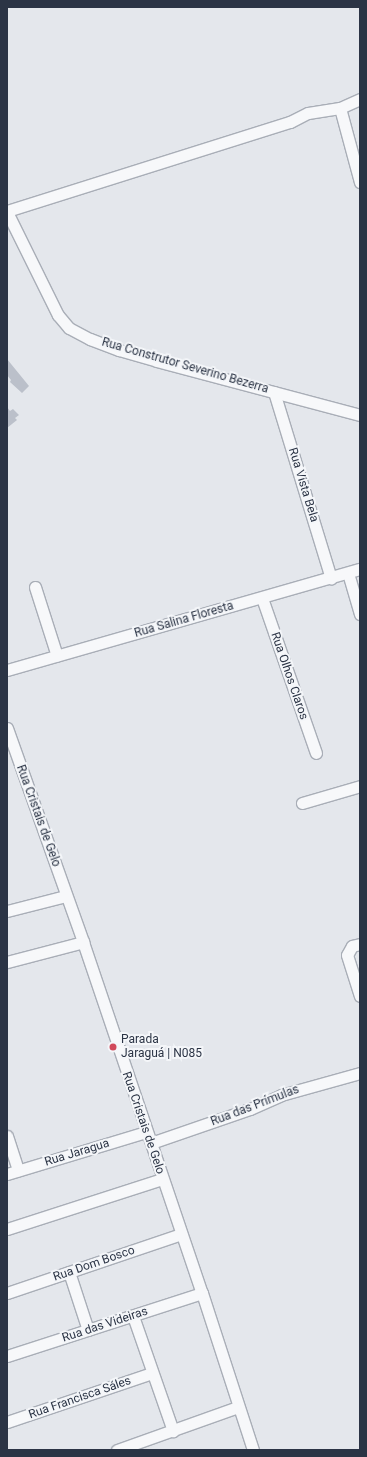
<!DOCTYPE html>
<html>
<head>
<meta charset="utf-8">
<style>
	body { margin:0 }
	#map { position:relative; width:367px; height:1457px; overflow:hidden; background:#e4e7ec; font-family:Roboto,sans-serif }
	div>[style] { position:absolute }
	.building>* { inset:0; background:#bbc0ca }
	.roads { filter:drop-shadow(1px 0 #a9aeb7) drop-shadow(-1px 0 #a9aeb7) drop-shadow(0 1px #a9aeb7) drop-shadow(0 -1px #a9aeb7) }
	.minor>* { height:11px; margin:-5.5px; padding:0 5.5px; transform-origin:5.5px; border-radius:5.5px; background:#f7f8fa }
	.dots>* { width:11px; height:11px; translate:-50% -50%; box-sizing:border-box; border:2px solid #f4f6f9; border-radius:50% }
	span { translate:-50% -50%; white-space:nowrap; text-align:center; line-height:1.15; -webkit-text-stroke:4px #f4f6f9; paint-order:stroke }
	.street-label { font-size:12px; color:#2b3445 }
	.poi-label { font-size:12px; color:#2b3445 }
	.left { translate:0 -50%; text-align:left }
	.frame { position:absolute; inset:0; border:8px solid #2b3445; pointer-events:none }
</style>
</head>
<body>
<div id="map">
	<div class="building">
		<div style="clip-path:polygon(7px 359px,29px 386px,22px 393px,10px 382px,11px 380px,7px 375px)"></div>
		<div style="clip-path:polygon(7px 407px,10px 411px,13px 409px,19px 415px,15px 418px,17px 420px,7px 428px)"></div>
	</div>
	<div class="roads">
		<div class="minor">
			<div style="left:340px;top:108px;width:77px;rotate:74.9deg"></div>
			<div style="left:7px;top:211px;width:297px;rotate:-17.5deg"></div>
			<div style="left:290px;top:122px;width:20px;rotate:-27deg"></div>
			<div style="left:308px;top:113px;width:32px;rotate:-9deg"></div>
			<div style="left:340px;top:108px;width:22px;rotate:-24deg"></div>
			<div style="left:7px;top:212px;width:115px;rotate:63.7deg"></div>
			<div style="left:58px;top:315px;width:17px;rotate:50deg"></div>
			<div style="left:69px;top:328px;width:24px;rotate:28deg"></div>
			<div style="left:90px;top:339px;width:31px;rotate:21deg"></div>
			<div style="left:119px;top:350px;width:40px;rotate:16deg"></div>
			<div style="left:157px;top:361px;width:210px;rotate:14.9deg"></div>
			<div style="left:274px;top:392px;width:195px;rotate:73deg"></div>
			<div style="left:348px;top:573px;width:43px;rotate:73.7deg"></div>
			<div style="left:35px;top:587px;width:72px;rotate:72.3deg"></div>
			<div style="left:262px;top:598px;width:164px;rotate:70.8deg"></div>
			<div style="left:7px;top:670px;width:367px;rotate:-16deg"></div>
			<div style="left:7px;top:728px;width:227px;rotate:70.4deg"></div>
			<div style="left:83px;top:942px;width:371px;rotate:71.3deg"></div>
			<div style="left:202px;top:1293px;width:165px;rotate:72deg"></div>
			<div style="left:302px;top:803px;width:60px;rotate:-16.3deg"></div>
			<div style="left:7px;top:911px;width:61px;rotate:-14.3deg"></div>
			<div style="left:360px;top:944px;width:8px;rotate:166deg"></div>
			<div style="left:352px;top:946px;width:10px;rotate:119deg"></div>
			<div style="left:347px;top:955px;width:43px;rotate:72.4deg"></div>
			<div style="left:7px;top:962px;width:79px;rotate:-14.7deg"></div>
			<div style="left:7px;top:1136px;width:36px;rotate:72deg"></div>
			<div style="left:151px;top:1143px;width:105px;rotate:-19deg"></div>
			<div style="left:250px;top:1109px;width:34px;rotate:-24deg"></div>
			<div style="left:281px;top:1095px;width:82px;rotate:-15.6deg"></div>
			<div style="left:7px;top:1174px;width:145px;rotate:-16.8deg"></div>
			<div style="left:7px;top:1229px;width:163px;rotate:-17.9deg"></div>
			<div style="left:69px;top:1272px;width:61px;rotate:71.9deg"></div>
			<div style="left:7px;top:1293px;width:184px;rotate:-18.7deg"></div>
			<div style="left:133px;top:1316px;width:122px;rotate:70.8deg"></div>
			<div style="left:7px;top:1356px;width:205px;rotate:-17.9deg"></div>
			<div style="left:7px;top:1422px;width:153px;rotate:-18.7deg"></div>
			<div style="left:117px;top:1450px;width:128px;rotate:-19.6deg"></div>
		</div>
	</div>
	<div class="dots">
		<div style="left:113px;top:1047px;background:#d1495b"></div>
	</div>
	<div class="street-label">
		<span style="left:185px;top:366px;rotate:16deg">Rua Construtor Severino Bezerra</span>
		<span style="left:303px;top:485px;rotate:73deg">Rua Vista Bela</span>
		<span style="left:184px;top:620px;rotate:-16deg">Rua Salina Floresta</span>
		<span style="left:289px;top:676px;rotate:71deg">Rua Olhos Claros</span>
		<span style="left:38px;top:816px;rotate:70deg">Rua Cristais de Gelo</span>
		<span style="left:255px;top:1106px;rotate:-21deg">Rua das Prímulas</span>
		<span style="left:143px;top:1123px;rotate:71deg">Rua Cristais de Gelo</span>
		<span style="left:77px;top:1153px;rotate:-17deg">Rua Jaragua</span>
		<span style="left:94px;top:1264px;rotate:-19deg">Rua Dom Bosco</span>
		<span style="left:105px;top:1325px;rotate:-18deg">Rua das Videiras</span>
		<span style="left:80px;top:1398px;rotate:-19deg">Rua Francisca Sáles</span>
	</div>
	<div class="poi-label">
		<span class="left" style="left:121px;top:1047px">Parada<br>Jaraguá | N085</span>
	</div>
	<div class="frame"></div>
</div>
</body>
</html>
